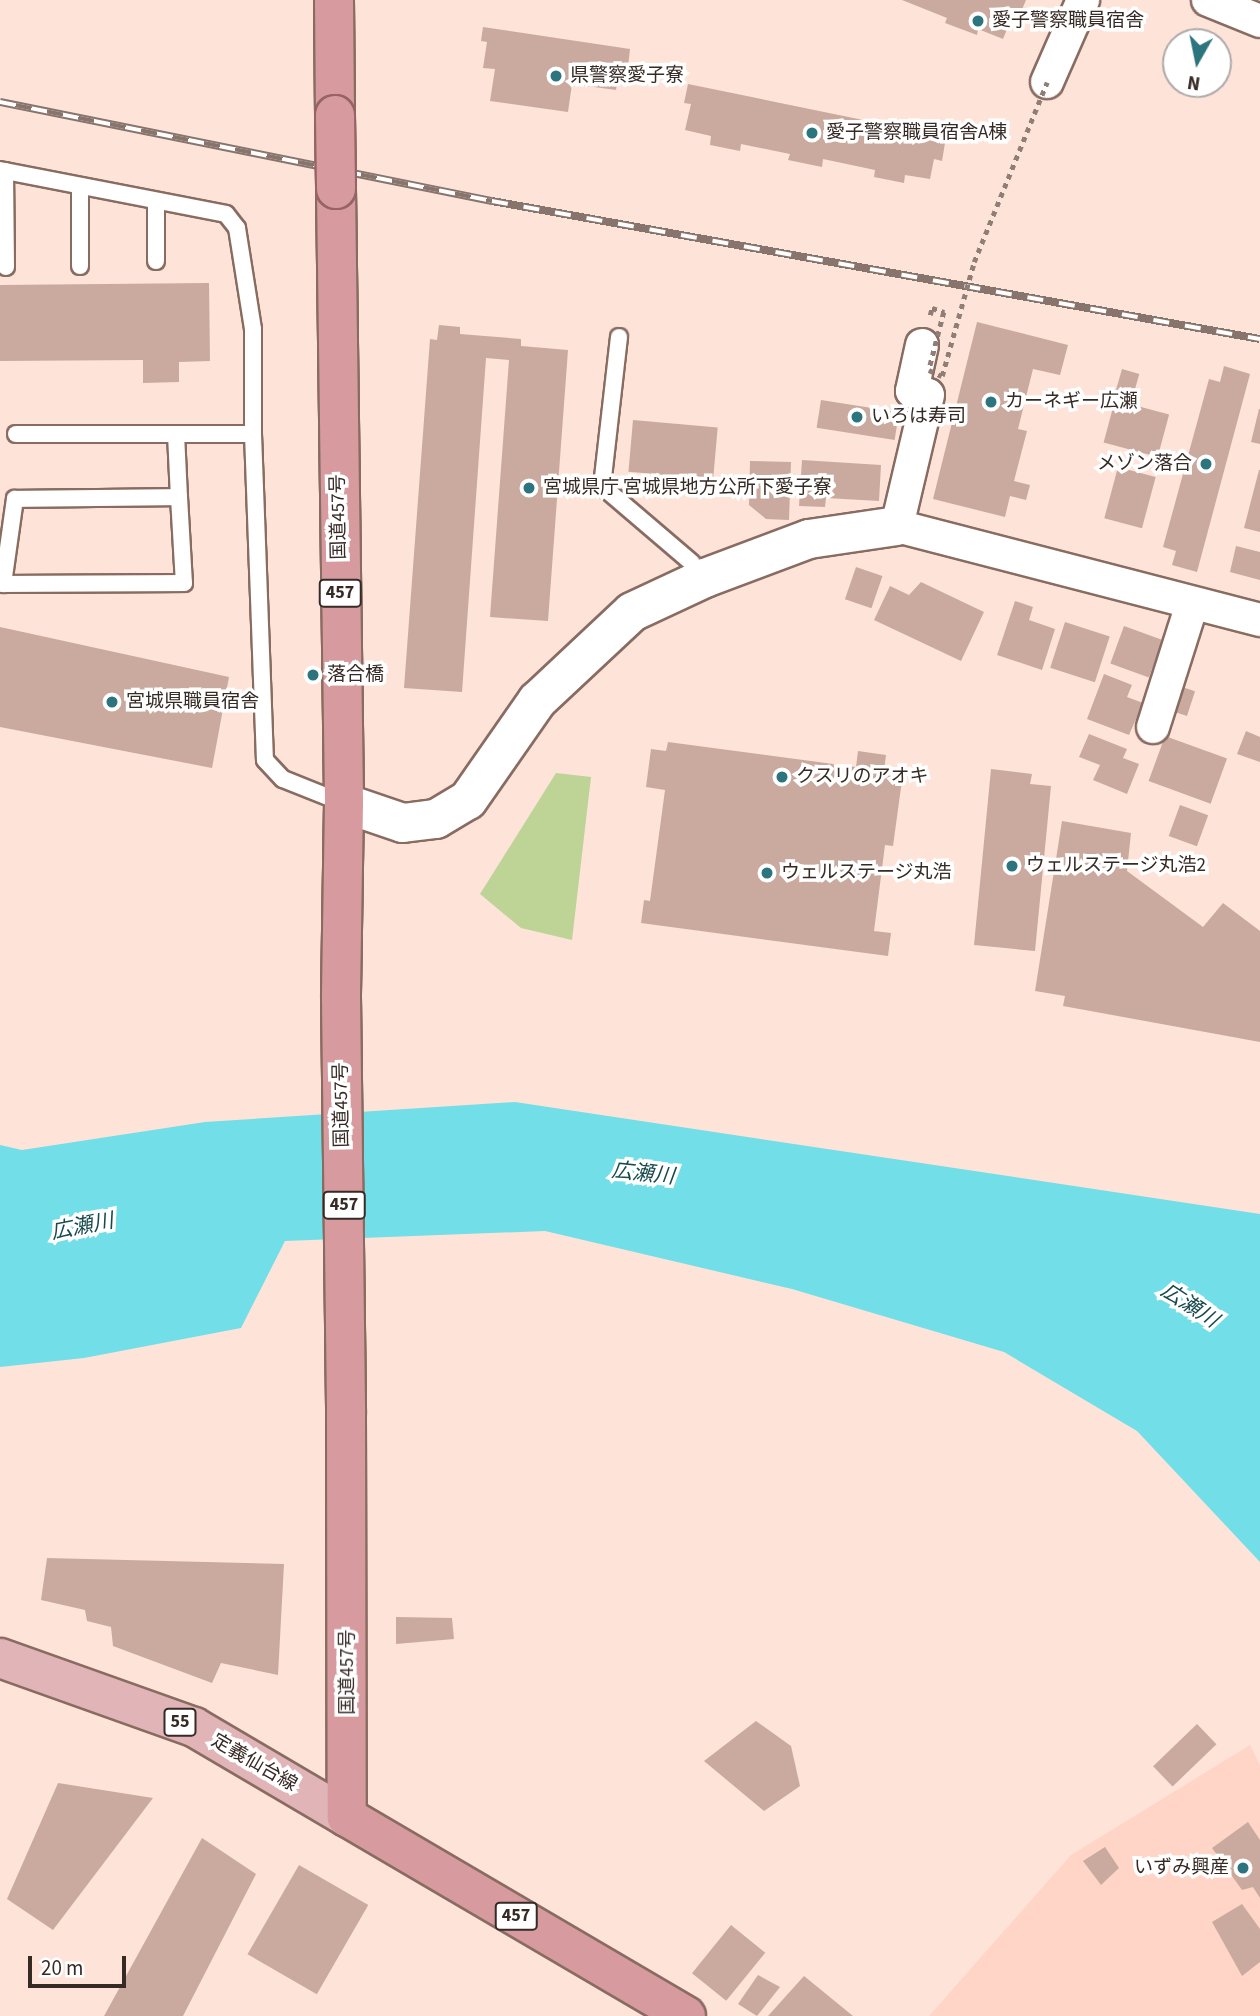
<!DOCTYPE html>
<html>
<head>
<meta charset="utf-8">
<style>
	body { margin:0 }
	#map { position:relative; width:1260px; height:2016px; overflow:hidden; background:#fee3d9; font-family:"Source Sans 3","Noto Sans JP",sans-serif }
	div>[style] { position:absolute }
	.built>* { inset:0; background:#fed5c6 }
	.green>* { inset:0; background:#bed396 }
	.water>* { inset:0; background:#72dee8 }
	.building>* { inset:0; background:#caaa9e; transform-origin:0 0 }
	.path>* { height:4.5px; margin-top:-2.25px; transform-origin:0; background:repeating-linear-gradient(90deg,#907d76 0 5px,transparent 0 10px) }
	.roads { filter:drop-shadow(2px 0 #896c61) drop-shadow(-2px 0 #896c61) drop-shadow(0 2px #896c61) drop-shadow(0 -2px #896c61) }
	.service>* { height:16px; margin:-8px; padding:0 8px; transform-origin:8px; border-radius:8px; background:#fff }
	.minor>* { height:32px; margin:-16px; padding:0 16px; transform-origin:16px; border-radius:16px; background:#fff }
	.tertiary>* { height:38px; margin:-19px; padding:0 19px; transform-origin:19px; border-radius:19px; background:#fff }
	.primary>* { height:38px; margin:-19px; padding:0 19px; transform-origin:19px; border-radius:19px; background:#e1b4b7 }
	.trunk>* { height:38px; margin:-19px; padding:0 19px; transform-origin:19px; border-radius:19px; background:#d79b9f }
	.rail>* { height:8px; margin-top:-4px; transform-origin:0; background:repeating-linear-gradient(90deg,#fff 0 16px,#86746d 0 32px); box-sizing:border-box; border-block:2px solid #86746d }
	.path-bridge>* { height:4.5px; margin-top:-2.25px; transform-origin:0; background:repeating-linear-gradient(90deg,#907d76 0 5px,transparent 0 10px) }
	.bridges { filter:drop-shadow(2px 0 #986365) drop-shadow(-2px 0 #986365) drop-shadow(0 2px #986365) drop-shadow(0 -2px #986365) }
	.trunk-bridge>* { height:38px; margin:-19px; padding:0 19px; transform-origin:19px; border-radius:19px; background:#d79b9f }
	.dots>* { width:19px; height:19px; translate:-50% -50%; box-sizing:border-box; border:4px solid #fff; border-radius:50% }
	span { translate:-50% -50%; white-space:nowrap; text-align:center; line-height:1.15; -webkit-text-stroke:7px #fff; paint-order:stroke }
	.shield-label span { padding:2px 5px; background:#fff; border:2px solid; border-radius:5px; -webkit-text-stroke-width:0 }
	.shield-label { font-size:18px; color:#362a25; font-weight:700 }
	.poi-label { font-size:19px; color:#362a25 }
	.left { translate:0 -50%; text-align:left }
	.right { translate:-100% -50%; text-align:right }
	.street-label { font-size:19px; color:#362a25 }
	.water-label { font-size:21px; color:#17494d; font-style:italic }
	.north { position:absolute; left:1162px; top:28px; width:70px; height:70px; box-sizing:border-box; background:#fff; border:2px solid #afaaa8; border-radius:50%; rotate:189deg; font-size:19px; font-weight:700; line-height:28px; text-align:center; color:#362a25 }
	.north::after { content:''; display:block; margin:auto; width:24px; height:32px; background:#2c747e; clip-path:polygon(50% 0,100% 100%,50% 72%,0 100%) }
	.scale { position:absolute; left:28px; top:1956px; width:98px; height:32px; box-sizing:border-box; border:4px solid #362a25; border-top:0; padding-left:9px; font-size:21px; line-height:24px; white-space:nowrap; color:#362a25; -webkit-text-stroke:5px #fff; paint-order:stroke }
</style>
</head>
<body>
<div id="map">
	<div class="built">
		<div style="clip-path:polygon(1250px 1745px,1260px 1765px,1260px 2016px,929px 2016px,1071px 1855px)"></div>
	</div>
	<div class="green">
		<div style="clip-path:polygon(556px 773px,591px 777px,572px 940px,521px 928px,480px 894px)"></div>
	</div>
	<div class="water">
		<div style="clip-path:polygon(515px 1102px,1260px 1214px,1260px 1562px,1137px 1431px,1004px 1352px,792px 1289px,545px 1231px,285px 1241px,241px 1328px,84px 1358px,0 1367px,0 1145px,22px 1150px,205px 1122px)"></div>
	</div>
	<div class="building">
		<div style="clip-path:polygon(902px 0,1026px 0,1018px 19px,1012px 17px,1003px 39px,978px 29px,977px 35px,945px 23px,947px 18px)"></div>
		<div style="clip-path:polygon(483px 27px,630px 49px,628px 67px,620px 65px,616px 90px,572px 84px,568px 112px,490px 101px,495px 69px,483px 68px,487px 42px,481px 41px)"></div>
		<div style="clip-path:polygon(688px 84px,946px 137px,942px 161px,934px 159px,930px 179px,905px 175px,904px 183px,874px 177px,875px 170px,823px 159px,822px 167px,788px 160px,790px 154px,741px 144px,740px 151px,710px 145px,711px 136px,685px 130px,691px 104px,684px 103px)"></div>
		<div style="clip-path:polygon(209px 283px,210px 361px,179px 362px,179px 382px,143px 383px,143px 360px,0 361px,0 285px)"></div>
		<div style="clip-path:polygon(977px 322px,1068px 345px,1060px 375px,1033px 369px,1018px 429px,1027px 431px,1014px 481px,1030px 485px,1026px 500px,1010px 496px,1005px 517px,933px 499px)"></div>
		<div style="clip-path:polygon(439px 325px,460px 327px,460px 334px,521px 339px,521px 346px,568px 350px,548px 621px,490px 617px,509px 360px,486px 358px,462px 692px,404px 688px,430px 339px,437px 340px)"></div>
		<div style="clip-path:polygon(1224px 366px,1250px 374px,1197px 572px,1172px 565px,1176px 551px,1163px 547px,1209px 379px,1220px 382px)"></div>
		<div style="left:1122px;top:369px;width:18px;height:27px;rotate:16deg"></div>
		<div style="left:821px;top:400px;width:79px;height:28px;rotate:9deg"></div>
		<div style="left:1115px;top:400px;width:56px;height:44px;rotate:15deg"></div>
		<div style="clip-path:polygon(1259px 409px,1260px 409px,1260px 444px,1251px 442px)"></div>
		<div style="left:633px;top:420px;width:85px;height:52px;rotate:5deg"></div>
		<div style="clip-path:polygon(802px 460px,881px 465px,879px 501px,826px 498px,825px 507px,799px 506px)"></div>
		<div style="clip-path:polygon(750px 461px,791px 462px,789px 520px,766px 519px,749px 505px)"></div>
		<div style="left:1118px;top:467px;width:39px;height:53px;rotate:15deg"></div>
		<div style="clip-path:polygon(1259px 470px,1260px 470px,1260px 532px,1244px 528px)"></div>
		<div style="clip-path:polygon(1236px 546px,1260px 552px,1260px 580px,1230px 572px)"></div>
		<div style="left:856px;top:567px;width:28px;height:34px;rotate:19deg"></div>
		<div style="clip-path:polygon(921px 582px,984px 612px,961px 661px,874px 620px,890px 586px,909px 595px)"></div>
		<div style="clip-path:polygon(1015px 601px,1033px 607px,1029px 620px,1055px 629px,1042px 670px,997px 655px)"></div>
		<div style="left:1065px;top:622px;width:47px;height:48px;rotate:18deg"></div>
		<div style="left:1124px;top:626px;width:41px;height:40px;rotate:20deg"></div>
		<div style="clip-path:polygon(0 627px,229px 677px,212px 768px,0 727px)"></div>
		<div style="clip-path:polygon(1104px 674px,1132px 685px,1127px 697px,1143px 703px,1129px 735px,1087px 719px)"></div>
		<div style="left:1176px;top:685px;width:20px;height:26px;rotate:18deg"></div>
		<div style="clip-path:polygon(1246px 731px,1260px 737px,1260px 762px,1237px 754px)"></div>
		<div style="clip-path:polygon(1089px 734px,1127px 749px,1123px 758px,1139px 764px,1127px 794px,1093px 780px,1100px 765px,1079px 757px)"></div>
		<div style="left:1165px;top:736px;width:66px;height:48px;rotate:20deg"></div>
		<div style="clip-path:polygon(668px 742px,856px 767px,858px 751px,886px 755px,884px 771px,903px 773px,893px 846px,885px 845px,874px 931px,891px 933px,888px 956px,641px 923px,644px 900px,650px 901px,665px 790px,646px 787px,651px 749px,666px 751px)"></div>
		<div style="clip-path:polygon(991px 769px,1032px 774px,1030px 784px,1051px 786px,1035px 951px,974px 945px)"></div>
		<div style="left:1180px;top:805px;width:30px;height:33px;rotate:20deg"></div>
		<div style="clip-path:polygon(1062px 821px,1131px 833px,1127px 871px,1203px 927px,1223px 903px,1260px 931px,1260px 1042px,1063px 1006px,1065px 996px,1035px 991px)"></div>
		<div style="clip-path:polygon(47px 1558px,284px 1564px,278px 1675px,221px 1663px,212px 1683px,113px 1646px,111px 1627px,87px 1621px,85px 1610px,41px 1600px)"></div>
		<div style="clip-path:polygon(396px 1617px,452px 1618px,454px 1639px,396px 1644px)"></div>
		<div style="clip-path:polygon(756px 1721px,791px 1746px,800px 1786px,764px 1811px,704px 1761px)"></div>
		<div style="left:1197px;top:1724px;width:28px;height:61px;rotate:46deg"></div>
		<div style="clip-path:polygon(58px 1783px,153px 1798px,53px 1930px,7px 1899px)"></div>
		<div style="clip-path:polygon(1248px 1822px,1260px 1840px,1260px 1898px,1253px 1887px,1242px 1890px,1212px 1848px)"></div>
		<div style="clip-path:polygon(202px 1838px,256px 1874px,183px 2016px,104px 2016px)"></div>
		<div style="clip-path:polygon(1105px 1847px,1119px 1868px,1101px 1885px,1083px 1861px)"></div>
		<div style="left:299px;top:1865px;width:80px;height:103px;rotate:30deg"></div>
		<div style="clip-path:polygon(1242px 1904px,1260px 1929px,1260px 1962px,1242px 1976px,1212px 1922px)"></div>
		<div style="left:731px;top:1925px;width:44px;height:62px;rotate:39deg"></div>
		<div style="clip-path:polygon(758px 1975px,780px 1987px,757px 2016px,738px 2004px)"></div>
		<div style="clip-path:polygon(804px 1976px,853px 2016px,768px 2016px)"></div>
	</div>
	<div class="path">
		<div style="left:930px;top:315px;width:7px;rotate:-74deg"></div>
		<div style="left:932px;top:308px;width:13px;rotate:18deg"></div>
	</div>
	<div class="roads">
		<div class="service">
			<div style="left:0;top:170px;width:230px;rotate:11deg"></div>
			<div style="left:226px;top:214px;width:18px;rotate:52deg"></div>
			<div style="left:237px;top:228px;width:102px;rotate:81deg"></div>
			<div style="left:253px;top:329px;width:105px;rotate:90deg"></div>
			<div style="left:253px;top:434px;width:326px;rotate:87.9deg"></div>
			<div style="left:265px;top:760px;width:26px;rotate:47deg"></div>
			<div style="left:283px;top:779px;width:65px;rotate:21.8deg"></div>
			<div style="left:5px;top:171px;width:96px;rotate:89.4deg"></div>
			<div style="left:80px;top:186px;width:80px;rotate:90deg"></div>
			<div style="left:156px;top:201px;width:60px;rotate:90deg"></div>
			<div style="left:619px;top:337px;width:150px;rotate:96.5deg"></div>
			<div style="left:602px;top:486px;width:118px;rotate:40.5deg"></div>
			<div style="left:16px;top:434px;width:237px"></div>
			<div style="left:176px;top:434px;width:63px;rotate:87.3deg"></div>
			<div style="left:179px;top:497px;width:86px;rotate:86.7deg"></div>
			<div style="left:184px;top:583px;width:181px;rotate:179.7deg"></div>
			<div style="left:3px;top:584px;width:86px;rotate:-82deg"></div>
			<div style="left:15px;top:499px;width:164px;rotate:-0.7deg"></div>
		</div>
		<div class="minor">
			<div style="left:1208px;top:0;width:56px;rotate:22deg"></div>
			<div style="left:1047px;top:82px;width:90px;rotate:-66.3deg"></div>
			<div style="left:922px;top:345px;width:47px;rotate:102.3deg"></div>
			<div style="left:912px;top:391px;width:16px;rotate:14deg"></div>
			<div style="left:928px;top:395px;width:135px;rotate:103.3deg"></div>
			<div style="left:897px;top:526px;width:375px;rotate:14.5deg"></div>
			<div style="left:1153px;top:727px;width:129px;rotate:-72.4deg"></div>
		</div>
		<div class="tertiary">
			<div style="left:344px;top:803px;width:62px;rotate:18.7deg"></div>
			<div style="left:403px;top:823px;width:33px;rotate:-7deg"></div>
			<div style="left:436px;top:819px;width:37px;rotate:-31deg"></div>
			<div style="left:468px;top:800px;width:121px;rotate:-55.1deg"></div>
			<div style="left:537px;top:701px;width:130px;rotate:-43.1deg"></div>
			<div style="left:632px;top:612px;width:81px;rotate:-25deg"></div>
			<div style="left:705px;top:578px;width:111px;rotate:-20.6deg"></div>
			<div style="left:809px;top:539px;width:89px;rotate:-8.4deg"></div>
		</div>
		<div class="primary">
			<div style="left:0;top:1658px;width:206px;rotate:19.6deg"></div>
			<div style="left:194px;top:1727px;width:178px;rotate:30.5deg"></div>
		</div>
		<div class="trunk">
			<div style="left:334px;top:0;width:115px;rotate:89.5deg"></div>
			<div style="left:336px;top:189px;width:614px;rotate:89.25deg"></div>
			<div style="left:344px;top:803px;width:194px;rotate:90.9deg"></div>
			<div style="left:341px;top:997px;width:417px;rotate:89.3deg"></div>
			<div style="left:346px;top:1414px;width:403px;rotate:89.9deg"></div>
			<div style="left:347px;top:1817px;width:393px;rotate:30.4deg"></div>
		</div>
	</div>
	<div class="rail">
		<div style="left:0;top:102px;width:502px;rotate:11.38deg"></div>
		<div style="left:492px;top:201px;width:780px;rotate:10.19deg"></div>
	</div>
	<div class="path-bridge">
		<div style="left:944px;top:312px;width:60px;rotate:104.5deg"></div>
		<div style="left:929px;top:370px;width:14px;rotate:25deg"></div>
		<div style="left:942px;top:376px;width:118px;rotate:-74.3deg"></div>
		<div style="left:974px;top:262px;width:194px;rotate:-67.9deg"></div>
	</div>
	<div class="bridges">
		<div class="trunk-bridge">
			<div style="left:335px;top:115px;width:74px;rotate:89.2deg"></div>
		</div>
	</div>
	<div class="dots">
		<div style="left:978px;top:21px;background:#2c747e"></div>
		<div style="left:556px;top:76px;background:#2c747e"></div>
		<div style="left:812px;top:133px;background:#2c747e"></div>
		<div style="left:991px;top:402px;background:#2c747e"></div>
		<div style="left:857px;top:417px;background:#2c747e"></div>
		<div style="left:1206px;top:464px;background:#2c747e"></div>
		<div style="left:529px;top:488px;background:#2c747e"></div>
		<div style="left:313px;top:675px;background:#2c747e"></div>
		<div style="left:112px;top:702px;background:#2c747e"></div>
		<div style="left:782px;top:777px;background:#2c747e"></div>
		<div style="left:1012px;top:866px;background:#2c747e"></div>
		<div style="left:767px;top:873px;background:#2c747e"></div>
		<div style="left:1243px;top:1868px;background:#2c747e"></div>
	</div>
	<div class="shield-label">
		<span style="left:340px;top:593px">457</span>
		<span style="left:344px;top:1205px">457</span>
		<span style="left:180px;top:1722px">55</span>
		<span style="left:516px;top:1916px">457</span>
	</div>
	<div class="poi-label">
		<span class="left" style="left:992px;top:21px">愛子警察職員宿舎</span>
		<span class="left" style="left:570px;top:76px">県警察愛子寮</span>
		<span class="left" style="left:826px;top:133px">愛子警察職員宿舎A棟</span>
		<span class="left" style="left:1005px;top:402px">カーネギー広瀬</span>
		<span class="left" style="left:871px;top:417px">いろは寿司</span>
		<span class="right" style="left:1192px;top:464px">メゾン落合</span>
		<span class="left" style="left:543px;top:488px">宮城県庁 宮城県地方公所下愛子寮</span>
		<span class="left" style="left:327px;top:675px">落合橋</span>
		<span class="left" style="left:126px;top:702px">宮城県職員宿舎</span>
		<span class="left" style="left:796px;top:777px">クスリのアオキ</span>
		<span class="left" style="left:1026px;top:866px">ウェルステージ丸浩2</span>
		<span class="left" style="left:781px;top:873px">ウェルステージ丸浩</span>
		<span class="right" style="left:1229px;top:1868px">いずみ興産</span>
	</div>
	<div class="street-label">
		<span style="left:339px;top:517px;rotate:-91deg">国道457号</span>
		<span style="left:342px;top:1105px;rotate:-91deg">国道457号</span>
		<span style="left:348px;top:1672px;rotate:-90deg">国道457号</span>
		<span style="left:254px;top:1763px;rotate:30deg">定義仙台線</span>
	</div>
	<div class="water-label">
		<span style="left:643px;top:1173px;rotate:6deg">広瀬川</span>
		<span style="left:82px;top:1226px;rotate:-11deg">広瀬川</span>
		<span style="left:1190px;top:1305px;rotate:33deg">広瀬川</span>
	</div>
	<div class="north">N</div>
	<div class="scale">20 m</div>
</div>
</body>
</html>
